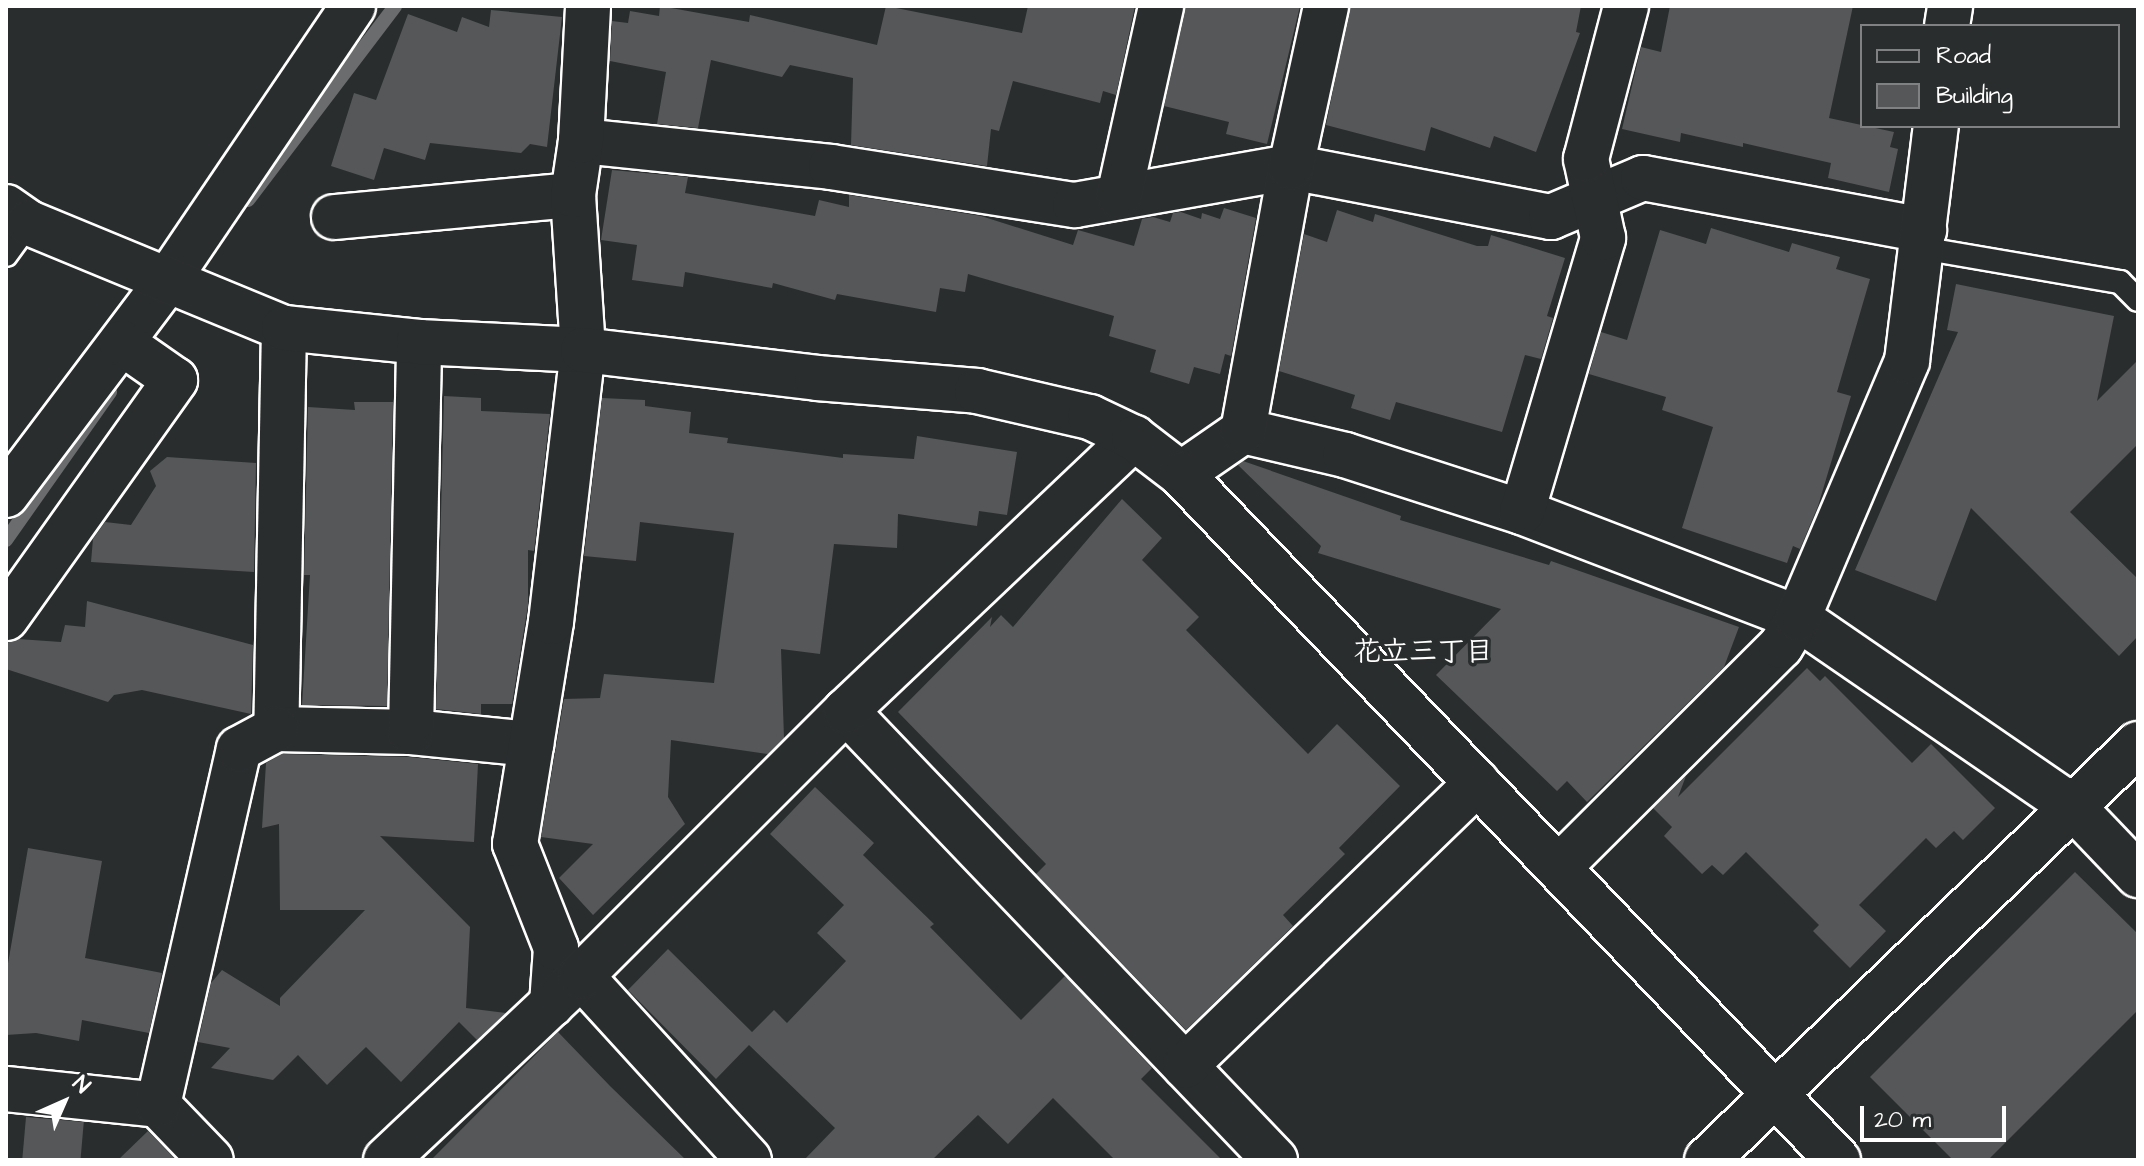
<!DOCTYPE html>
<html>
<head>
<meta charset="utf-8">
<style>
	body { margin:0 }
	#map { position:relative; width:2144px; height:1166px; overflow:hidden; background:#2a2d2e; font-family:"Architects Daughter","Klee One",sans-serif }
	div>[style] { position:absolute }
	.stream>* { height:14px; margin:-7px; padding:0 7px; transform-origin:7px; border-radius:7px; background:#6a6c6d }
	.building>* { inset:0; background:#555758; transform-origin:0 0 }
	.roads { filter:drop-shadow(2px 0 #fff) drop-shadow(-2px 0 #fff) drop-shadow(0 2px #fff) drop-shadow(0 -2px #fff) }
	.lane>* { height:22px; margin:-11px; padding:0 11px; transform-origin:11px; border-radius:11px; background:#2a2d2e }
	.street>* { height:44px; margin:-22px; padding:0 22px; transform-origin:22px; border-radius:22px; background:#2a2d2e }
	.secondary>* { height:44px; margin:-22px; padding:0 22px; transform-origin:22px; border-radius:22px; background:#2a2d2e }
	span { translate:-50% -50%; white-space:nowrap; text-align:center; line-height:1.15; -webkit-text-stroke:7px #2a2d2e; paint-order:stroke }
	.neighbourhood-label { font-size:28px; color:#fff; font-weight:700 }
	.frame { position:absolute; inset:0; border:8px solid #fff; pointer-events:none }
	.legend { position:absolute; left:1860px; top:24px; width:260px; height:104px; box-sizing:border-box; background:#2a2d2e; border:2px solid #7f8182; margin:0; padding:10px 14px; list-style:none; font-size:24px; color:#fff }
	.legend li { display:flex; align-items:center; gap:16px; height:40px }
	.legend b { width:40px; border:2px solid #7f8182 }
	.north { position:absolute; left:24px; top:1062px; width:80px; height:80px; -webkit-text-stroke:6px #2a2d2e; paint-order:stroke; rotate:45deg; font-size:22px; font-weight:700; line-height:32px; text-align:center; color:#fff }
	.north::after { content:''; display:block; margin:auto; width:28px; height:36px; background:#fff; clip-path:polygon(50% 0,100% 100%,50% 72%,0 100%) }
	.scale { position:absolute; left:1860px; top:1106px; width:146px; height:36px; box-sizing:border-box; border:4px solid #fff; border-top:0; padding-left:10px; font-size:24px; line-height:28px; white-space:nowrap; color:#fff; -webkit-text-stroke:6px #2a2d2e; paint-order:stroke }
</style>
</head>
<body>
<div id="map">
	<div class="stream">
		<div style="left:248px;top:200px;width:243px;rotate:-52.8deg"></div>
		<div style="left:6px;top:540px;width:181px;rotate:-54.9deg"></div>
	</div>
	<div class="building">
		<div style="clip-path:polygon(660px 6px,749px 22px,750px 15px,877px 45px,886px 6px,1022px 33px,1028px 6px,1135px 6px,1116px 95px,1103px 91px,1100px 103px,1013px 81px,999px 131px,991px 129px,987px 166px,851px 145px,853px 78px,790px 65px,782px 77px,711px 60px,698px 128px,657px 124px,666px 72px,610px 61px,612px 21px,628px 23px,630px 11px,659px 16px)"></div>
		<div style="clip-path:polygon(1185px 6px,1300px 6px,1267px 144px,1226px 134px,1229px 122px,1164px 106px)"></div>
		<div style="clip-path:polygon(1350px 6px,1581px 6px,1576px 32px,1580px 33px,1536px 152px,1494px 136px,1490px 148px,1431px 127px,1425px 151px,1326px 125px)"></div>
		<div style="clip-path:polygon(1670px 6px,1853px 6px,1829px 118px,1894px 132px,1890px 147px,1898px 149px,1889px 192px,1828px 178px,1831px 163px,1743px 143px,1743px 147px,1681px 133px,1680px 142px,1622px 129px,1641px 47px,1661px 52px)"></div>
		<div style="clip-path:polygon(491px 10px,562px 17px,547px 147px,530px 144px,521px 153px,430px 143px,425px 160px,384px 148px,374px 180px,331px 166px,354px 93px,376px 100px,408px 14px,457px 32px,462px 17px,489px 27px)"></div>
		<div style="clip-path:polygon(612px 170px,688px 177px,685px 193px,815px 216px,819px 200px,849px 207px,849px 195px,981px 216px,1073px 245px,1078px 230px,1134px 246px,1142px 219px,1153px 217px,1170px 222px,1173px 213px,1181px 212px,1201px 219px,1202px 213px,1220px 219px,1224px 208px,1256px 218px,1231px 356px,1225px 354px,1220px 374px,1194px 367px,1189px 384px,1150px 372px,1156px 350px,1109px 336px,1114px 316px,968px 274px,965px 292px,940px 288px,936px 312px,837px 294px,835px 300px,773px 283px,772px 288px,685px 272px,683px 287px,632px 280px,637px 245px,601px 240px)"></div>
		<div style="clip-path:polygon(1337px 210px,1373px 222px,1375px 214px,1477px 246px,1488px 246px,1491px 235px,1565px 258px,1547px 316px,1553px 318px,1541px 359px,1525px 355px,1502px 432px,1396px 402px,1390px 420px,1351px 408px,1355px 395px,1279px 371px,1304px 234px,1327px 242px)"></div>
		<div style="clip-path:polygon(1711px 228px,1789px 252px,1792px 243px,1840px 257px,1836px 269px,1870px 279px,1837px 392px,1851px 396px,1818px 506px,1800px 549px,1793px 546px,1787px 563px,1682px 528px,1713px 427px,1662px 410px,1666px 397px,1589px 374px,1601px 332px,1627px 340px,1660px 230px,1706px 244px)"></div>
		<div style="clip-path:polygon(1956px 284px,2114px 316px,2097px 401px,2138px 360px,2138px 444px,2070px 512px,2138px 579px,2138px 636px,2119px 656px,1971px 508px,1936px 601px,1855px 570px,1958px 332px,1947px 330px)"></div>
		<div style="clip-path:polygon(444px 396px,481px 398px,481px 411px,550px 414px,534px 551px,528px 550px,528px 605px,512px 704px,481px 704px,481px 714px,436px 709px)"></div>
		<div style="clip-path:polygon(602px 398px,645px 400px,645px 406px,691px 412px,689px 433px,728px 438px,727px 443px,843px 458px,843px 454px,914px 459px,917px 436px,1017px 452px,1007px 515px,979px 511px,977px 526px,898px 514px,897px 548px,834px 544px,820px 654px,781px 649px,784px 738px,768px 754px,671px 740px,668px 797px,685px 824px,593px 915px,559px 878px,593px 844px,541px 837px,564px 699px,600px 698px,604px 674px,714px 683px,734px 533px,640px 522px,636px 561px,584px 556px)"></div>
		<div style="clip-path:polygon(354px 402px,393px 402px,387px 706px,302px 705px,310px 575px,304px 575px,308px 407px,355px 410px)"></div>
		<div style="clip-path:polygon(167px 457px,256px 463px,254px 572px,91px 562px,93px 539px,105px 522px,131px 525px,156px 486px,150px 471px)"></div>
		<div style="clip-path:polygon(1243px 461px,1401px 516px,1400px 520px,1549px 565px,1551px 561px,1739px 627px,1724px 667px,1587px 802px,1567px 781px,1557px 791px,1436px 675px,1501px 609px,1318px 553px,1321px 546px,1238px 465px)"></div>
		<div style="clip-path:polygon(1122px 499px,1162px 538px,1142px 560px,1199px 617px,1186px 630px,1308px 754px,1337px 724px,1400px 786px,1339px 848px,1345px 854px,1283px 915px,1293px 926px,1186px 1030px,1036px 874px,1046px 864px,898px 712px,992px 617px,990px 627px,1001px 615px,1013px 627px)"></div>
		<div style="clip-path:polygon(87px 601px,253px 645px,251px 714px,142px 690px,114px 695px,108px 702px,6px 669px,6px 643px,18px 639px,61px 642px,65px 625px,85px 627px)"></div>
		<div style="clip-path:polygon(1807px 668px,1820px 681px,1825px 676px,1912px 763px,1931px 744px,1995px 808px,1963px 840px,1954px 831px,1936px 848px,1926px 838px,1859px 905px,1886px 931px,1850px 968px,1813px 931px,1819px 925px,1746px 852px,1723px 875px,1712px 865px,1702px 874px,1664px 836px,1672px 827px,1653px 808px,1686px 776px,1678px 797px)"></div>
		<div style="clip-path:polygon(282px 754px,409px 757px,478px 764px,474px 842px,380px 836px,470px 927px,466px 1008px,506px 1013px,477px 1040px,459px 1022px,401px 1082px,366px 1047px,327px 1085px,298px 1055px,273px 1080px,211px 1068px,230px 1048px,198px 1042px,211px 983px,222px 970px,280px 1006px,280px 998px,365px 910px,280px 910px,279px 824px,262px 828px,266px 763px)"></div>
		<div style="clip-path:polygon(815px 787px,874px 843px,863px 855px,934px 924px,930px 927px,1021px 1020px,1065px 976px,1152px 1068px,1141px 1079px,1222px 1160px,1115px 1160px,1053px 1098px,1008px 1144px,978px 1115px,932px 1160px,804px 1160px,835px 1128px,749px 1045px,716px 1079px,628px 990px,668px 949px,752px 1032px,774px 1010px,787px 1023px,846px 961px,817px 933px,844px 905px,770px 834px)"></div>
		<div style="clip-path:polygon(28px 848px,102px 861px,85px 958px,162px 973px,149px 1033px,82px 1020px,79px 1041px,36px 1033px,6px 1035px,6px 975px)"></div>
		<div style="clip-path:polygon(2075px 872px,2138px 934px,2138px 1010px,1988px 1160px,1953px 1160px,1870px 1077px)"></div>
		<div style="clip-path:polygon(558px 1032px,610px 1086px,686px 1160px,431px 1160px)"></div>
		<div style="left:26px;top:1117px;width:58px;height:43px;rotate:5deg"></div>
		<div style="clip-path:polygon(148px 1131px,176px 1160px,118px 1160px)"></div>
	</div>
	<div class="roads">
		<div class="lane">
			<div style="left:1921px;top:248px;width:202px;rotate:9.7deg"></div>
			<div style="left:2120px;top:282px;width:25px;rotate:45deg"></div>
			<div style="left:6px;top:255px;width:39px;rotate:-54deg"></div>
		</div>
		<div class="street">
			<div style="left:1947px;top:26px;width:20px;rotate:-81deg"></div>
			<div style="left:581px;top:141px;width:251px;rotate:5.9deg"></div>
			<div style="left:831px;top:167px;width:247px;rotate:8.9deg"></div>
			<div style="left:1075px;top:205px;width:219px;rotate:-10deg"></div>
			<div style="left:1291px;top:167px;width:265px;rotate:10.9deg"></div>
			<div style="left:1551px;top:217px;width:100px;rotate:-23deg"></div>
			<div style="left:1643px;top:178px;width:286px;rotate:10.5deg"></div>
			<div style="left:1119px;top:196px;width:195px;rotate:-77.5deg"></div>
			<div style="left:334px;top:217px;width:240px;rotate:-5.3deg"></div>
			<div style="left:284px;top:328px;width:401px;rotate:91.1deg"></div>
			<div style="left:276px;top:729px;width:135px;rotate:1.3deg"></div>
			<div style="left:411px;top:732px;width:121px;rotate:5.7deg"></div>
			<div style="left:1243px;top:431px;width:105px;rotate:13.2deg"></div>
			<div style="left:1345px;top:455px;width:186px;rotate:17.9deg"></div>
			<div style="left:1522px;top:512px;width:296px;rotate:21deg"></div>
			<div style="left:1798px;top:618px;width:335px;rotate:34.5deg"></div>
			<div style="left:2074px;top:808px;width:93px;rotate:46.3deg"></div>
			<div style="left:1181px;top:474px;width:75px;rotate:-34.7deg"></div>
			<div style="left:1243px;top:431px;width:268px;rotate:-79.7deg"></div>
			<div style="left:1291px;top:167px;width:165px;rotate:-77.7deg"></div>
			<div style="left:6px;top:495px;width:268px;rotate:-53deg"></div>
			<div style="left:167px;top:281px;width:332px;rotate:-55.9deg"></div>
			<div style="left:1522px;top:512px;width:286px;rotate:-73.5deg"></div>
			<div style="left:1603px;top:238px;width:81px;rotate:-102.1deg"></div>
			<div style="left:1586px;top:159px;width:158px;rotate:-75.3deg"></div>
			<div style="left:6px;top:618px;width:292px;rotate:-54.6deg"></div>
			<div style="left:175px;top:380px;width:65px;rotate:-145.1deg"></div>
			<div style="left:846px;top:711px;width:621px;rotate:46.3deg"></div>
			<div style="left:411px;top:732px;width:390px;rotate:-88.8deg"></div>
			<div style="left:1559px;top:867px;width:313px;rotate:-44.9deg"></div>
			<div style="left:1781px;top:646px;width:33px;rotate:-59deg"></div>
			<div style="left:1798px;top:618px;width:279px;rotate:-67deg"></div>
			<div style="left:1907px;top:361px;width:237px;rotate:-83deg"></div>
			<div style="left:581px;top:976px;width:249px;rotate:47.6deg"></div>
			<div style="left:552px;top:1004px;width:56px;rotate:-85.9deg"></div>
			<div style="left:556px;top:948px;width:112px;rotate:-111.5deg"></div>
			<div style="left:515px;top:844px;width:225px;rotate:-80.8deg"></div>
			<div style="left:551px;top:622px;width:274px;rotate:-83.3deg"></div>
			<div style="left:583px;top:350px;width:155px;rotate:-93.7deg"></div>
			<div style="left:573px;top:195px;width:55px;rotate:-81.6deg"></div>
			<div style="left:581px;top:141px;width:135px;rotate:-87deg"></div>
			<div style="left:1185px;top:1066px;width:407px;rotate:-44.1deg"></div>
			<div style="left:6px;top:1089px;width:153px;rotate:6deg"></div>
			<div style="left:158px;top:1105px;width:76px;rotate:46.1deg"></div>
			<div style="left:158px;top:1105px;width:365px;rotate:-77.2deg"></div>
			<div style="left:239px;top:749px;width:42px;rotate:-28.4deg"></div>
			<div style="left:386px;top:1160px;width:268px;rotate:-43.3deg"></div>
			<div style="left:581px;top:976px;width:375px;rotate:-45deg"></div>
			<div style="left:846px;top:711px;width:397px;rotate:-43.5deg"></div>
			<div style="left:1707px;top:1160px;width:599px;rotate:-43.99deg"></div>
		</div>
		<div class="secondary">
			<div style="left:6px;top:207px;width:28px;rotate:35deg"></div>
			<div style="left:29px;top:223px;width:276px;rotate:22.4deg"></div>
			<div style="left:284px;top:328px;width:136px;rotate:5.9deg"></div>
			<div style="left:419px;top:342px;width:164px;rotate:2.8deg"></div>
			<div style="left:583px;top:350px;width:236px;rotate:6.8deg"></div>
			<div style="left:817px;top:378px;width:161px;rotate:4.6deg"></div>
			<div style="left:977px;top:391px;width:116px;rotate:13deg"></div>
			<div style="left:1090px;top:417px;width:49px;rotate:25.5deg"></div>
			<div style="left:1134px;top:438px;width:59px;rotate:37.5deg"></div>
			<div style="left:1181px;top:474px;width:950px;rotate:46.24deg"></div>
		</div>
	</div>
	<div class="neighbourhood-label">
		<span style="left:1423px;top:652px">花立三丁目</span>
	</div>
	<div class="frame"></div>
	<ul class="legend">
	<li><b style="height:10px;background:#2a2d2e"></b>Road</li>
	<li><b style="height:22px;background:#555758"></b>Building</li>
	</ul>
	<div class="north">N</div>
	<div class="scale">20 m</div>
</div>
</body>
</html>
